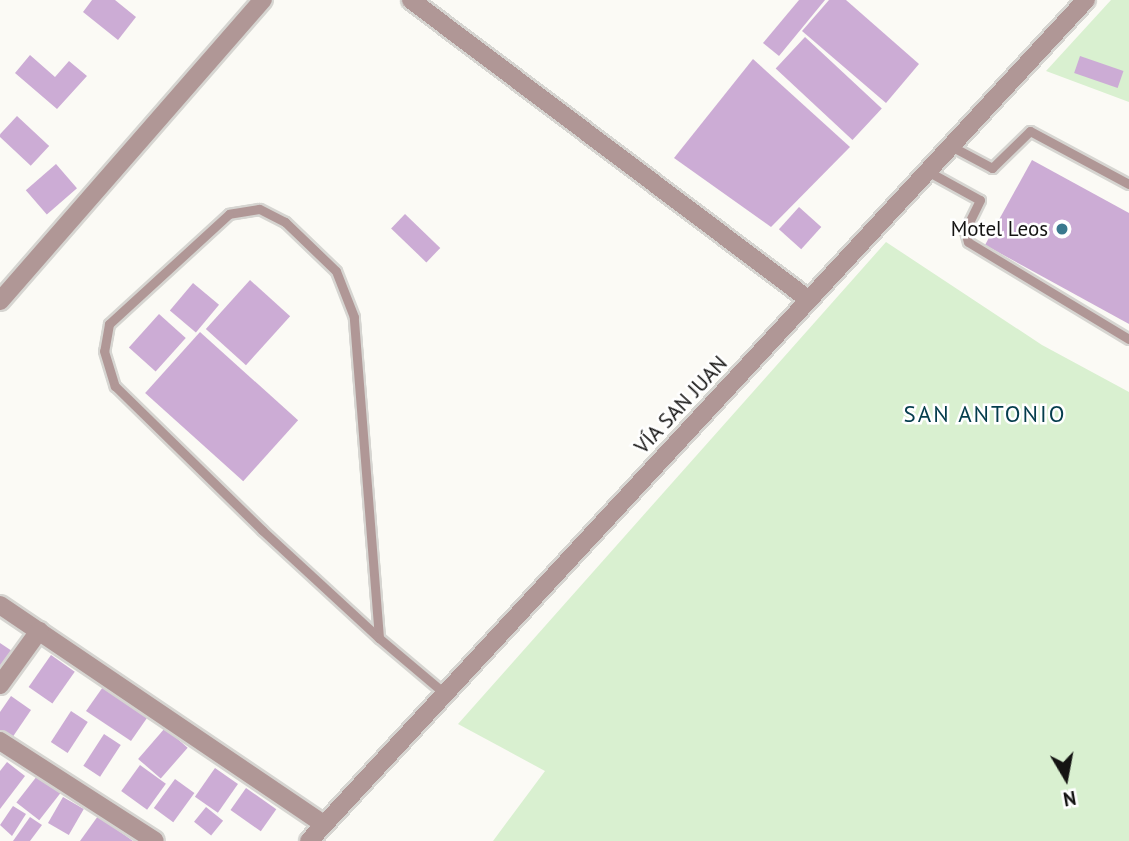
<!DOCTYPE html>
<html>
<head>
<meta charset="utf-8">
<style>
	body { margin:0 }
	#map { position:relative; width:1129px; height:841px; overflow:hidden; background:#fbfaf5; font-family:"PT Sans",sans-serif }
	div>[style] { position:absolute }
	.green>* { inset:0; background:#d9f0d0 }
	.building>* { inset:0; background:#ccacd5; transform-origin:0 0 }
	.roads { filter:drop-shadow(2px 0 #d6d5d1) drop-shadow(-2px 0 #d6d5d1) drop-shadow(0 2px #d6d5d1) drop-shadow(0 -2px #d6d5d1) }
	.service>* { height:9px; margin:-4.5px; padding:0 4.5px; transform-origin:4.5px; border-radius:4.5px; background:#b09796 }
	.minor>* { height:18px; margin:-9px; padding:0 9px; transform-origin:9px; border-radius:9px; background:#b09796 }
	.tertiary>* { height:18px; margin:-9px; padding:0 9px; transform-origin:9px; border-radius:9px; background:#b09796 }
	.dots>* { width:19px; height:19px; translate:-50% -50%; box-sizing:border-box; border:4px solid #fff; border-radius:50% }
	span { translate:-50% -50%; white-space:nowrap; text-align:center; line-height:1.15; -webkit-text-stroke:5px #fff; paint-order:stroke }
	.poi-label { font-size:21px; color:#151413 }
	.right { translate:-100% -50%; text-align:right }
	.street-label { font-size:21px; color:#151413 }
	.neighbourhood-label { font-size:23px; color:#053d4d; letter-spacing:2px }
	.north { position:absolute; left:1031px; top:743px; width:70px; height:70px; -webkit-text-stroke:5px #fff; paint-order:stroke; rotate:170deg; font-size:19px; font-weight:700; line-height:28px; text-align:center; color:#151413 }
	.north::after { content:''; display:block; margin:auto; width:24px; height:32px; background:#151413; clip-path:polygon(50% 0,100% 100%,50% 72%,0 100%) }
</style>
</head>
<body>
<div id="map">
	<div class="green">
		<div style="clip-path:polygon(1111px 0,1129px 0,1129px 102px,1046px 71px)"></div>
		<div style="clip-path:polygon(886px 242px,1042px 345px,1129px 392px,1129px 841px,493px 841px,545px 771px,458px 724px)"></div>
	</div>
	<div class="building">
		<div style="clip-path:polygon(92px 0,115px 0,136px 17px,118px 40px,83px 12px)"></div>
		<div style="clip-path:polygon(799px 0,825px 0,779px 56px,763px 43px)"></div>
		<div style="clip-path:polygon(829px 0,846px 0,919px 64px,886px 103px,802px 31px)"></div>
		<div style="left:805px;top:37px;width:105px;height:43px;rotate:43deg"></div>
		<div style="clip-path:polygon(30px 55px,55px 77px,69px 61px,87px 76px,57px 109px,15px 73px)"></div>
		<div style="left:1080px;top:56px;width:46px;height:18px;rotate:19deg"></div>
		<div style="clip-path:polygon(753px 59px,850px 147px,771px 227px,674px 158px)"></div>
		<div style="left:17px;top:116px;width:44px;height:27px;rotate:43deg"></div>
		<div style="clip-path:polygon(1032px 160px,1129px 213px,1129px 324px,985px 245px)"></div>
		<div style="left:56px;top:164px;width:32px;height:40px;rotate:49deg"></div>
		<div style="left:799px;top:207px;width:30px;height:30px;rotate:42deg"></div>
		<div style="left:405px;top:214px;width:49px;height:20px;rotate:44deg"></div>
		<div style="left:250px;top:280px;width:54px;height:66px;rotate:42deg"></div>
		<div style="left:193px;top:283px;width:34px;height:36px;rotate:40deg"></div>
		<div style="left:159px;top:314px;width:36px;height:45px;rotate:42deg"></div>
		<div style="left:200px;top:332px;width:132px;height:82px;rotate:42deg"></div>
		<div style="clip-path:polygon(0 643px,15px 653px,0 676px)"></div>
		<div style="left:51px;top:655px;width:29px;height:39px;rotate:35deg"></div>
		<div style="clip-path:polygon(105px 684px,147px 718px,131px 741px,86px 711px)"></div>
		<div style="clip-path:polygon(11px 696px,31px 710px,12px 738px,0 730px,0 712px)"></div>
		<div style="left:71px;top:711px;width:20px;height:37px;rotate:33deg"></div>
		<div style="left:165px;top:728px;width:30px;height:41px;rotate:41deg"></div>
		<div style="left:104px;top:734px;width:20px;height:38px;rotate:33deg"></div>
		<div style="clip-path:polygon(7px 762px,25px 776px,0 809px,0 771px)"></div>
		<div style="left:140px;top:765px;width:32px;height:32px;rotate:36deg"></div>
		<div style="left:215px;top:768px;width:28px;height:35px;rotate:35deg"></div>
		<div style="left:41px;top:771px;width:29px;height:40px;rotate:38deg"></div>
		<div style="left:175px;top:779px;width:24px;height:36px;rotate:36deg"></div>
		<div style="left:246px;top:788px;width:37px;height:27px;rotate:35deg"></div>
		<div style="left:63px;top:797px;width:24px;height:30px;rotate:30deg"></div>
		<div style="clip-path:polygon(13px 806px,26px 814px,12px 836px,0 825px)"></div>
		<div style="left:206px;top:807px;width:22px;height:19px;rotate:39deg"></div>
		<div style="clip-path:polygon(98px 816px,133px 841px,80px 841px)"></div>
		<div style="clip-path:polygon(30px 817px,42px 825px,30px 841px,13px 841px)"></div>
	</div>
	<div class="roads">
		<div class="service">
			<div style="left:949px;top:145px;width:49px;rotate:28.1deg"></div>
			<div style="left:992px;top:168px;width:53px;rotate:-44.2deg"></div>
			<div style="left:1030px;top:131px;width:112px;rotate:28.2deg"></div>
			<div style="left:929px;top:172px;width:58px;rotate:28.8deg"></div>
			<div style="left:980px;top:200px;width:34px;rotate:116deg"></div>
			<div style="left:965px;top:231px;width:11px;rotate:75deg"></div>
			<div style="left:968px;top:242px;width:188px;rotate:31.1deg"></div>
			<div style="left:379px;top:638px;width:322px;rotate:-94.5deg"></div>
			<div style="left:354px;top:317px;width:49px;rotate:-111.4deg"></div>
			<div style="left:336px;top:271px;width:71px;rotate:-136.1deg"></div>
			<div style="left:285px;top:222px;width:29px;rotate:-153deg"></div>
			<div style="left:259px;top:209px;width:30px;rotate:171deg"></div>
			<div style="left:229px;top:214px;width:163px;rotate:137.5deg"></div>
			<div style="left:109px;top:324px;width:27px;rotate:100deg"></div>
			<div style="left:104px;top:351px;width:37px;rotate:73deg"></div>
			<div style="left:115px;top:386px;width:206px;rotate:44.4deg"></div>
			<div style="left:262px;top:530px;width:159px;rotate:42.7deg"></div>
			<div style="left:379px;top:638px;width:85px;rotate:40.2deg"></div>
		</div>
		<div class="minor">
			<div style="left:411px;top:0;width:498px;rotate:37deg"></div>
			<div style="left:0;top:301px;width:400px;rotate:-48.9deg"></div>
			<div style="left:0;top:605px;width:391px;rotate:34.1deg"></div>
			<div style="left:0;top:685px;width:67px;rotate:-54.2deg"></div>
			<div style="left:0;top:741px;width:184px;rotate:32.8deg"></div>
		</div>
		<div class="tertiary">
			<div style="left:309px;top:841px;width:1145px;rotate:-47.27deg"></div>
		</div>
	</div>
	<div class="dots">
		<div style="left:1062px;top:229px;background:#3a788e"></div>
	</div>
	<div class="poi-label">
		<span class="right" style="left:1048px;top:229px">Motel Leos</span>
	</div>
	<div class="street-label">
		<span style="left:681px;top:405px;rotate:-47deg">VÍA SAN JUAN</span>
	</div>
	<div class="neighbourhood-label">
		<span style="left:985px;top:414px">SAN ANTONIO</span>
	</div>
	<div class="north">N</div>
</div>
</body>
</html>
